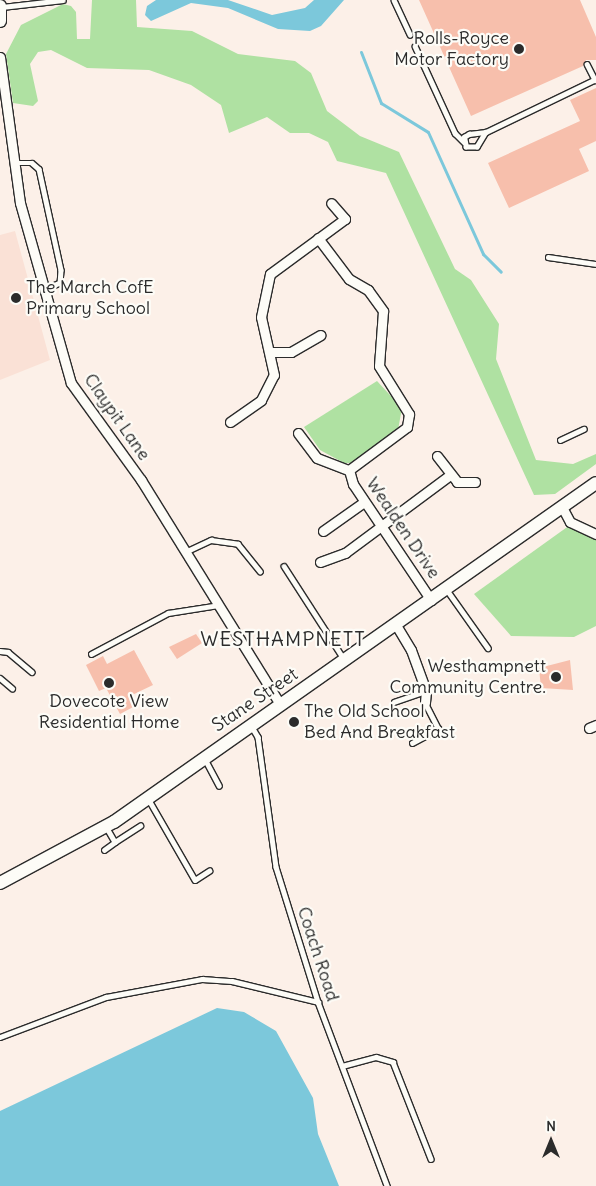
<!DOCTYPE html>
<html>
<head>
<meta charset="utf-8">
<style>
	body { margin:0 }
	#map { position:relative; width:596px; height:1186px; overflow:hidden; background:#fcf0e8; font-family:Delius,sans-serif }
	div>[style] { position:absolute }
	.built>* { inset:0; background:#fae1d6 }
	.green>* { inset:0; background:#afe1a2 }
	.water>* { inset:0; background:#7cc8db }
	.stream>* { height:3px; margin:-1.5px; padding:0 1.5px; transform-origin:1.5px; border-radius:1.5px; background:#7cc8db }
	.building>* { inset:0; background:#f7bfac }
	.roads { filter:drop-shadow(1px 0 #2b2b2b) drop-shadow(-1px 0 #2b2b2b) drop-shadow(0 1px #2b2b2b) drop-shadow(0 -1px #2b2b2b) }
	.lane>* { height:4.5px; margin:-2.25px; padding:0 2.25px; transform-origin:2.25px; border-radius:2.25px; background:#fdfcf7 }
	.street>* { height:9px; margin:-4.5px; padding:0 4.5px; transform-origin:4.5px; border-radius:4.5px; background:#fdfcf7 }
	.secondary>* { height:12px; margin:-6px; padding:0 6px; transform-origin:6px; border-radius:6px; background:#fdfcf7 }
	.dots>* { width:14px; height:14px; translate:-50% -50%; box-sizing:border-box; border:2px solid #fdfcf7; border-radius:50% }
	span { translate:-50% -50%; white-space:nowrap; text-align:center; line-height:1.15; -webkit-text-stroke:4.5px #fdfcf7; paint-order:stroke }
	.poi-label { font-size:18px; color:#2b2b2b }
	.right { translate:-100% -50%; text-align:right }
	.left { translate:0 -50%; text-align:left }
	.street-label { font-size:18px; color:#2b2b2b }
	.quarter-label { font-size:20px; color:#2b2b2b; letter-spacing:1px }
	.north { position:absolute; left:526px; top:1116px; width:50px; height:50px; -webkit-text-stroke:4px #fdfcf7; paint-order:stroke; rotate:0deg; font-size:14px; font-weight:700; line-height:20px; text-align:center; color:#2b2b2b }
	.north::after { content:''; display:block; margin:auto; width:18px; height:22px; background:#2b2b2b; clip-path:polygon(50% 0,100% 100%,50% 72%,0 100%) }
</style>
</head>
<body>
<div id="map">
	<div class="built">
		<div style="clip-path:polygon(15px 231px,50px 360px,0 380px,0 235px)"></div>
	</div>
	<div class="green">
		<div style="clip-path:polygon(92px 0,136px 0,137px 27px,192px 31px,238px 54px,295px 61px,311px 73px,327px 111px,360px 136px,399px 152px,455px 269px,471px 280px,499px 324px,496px 359px,536px 460px,573px 464px,596px 454px,596px 464px,555px 494px,534px 495px,386px 173px,337px 161px,328px 142px,309px 133px,290px 133px,267px 117px,229px 133px,221px 105px,191px 85px,149px 70px,87px 68px,51px 50px,38px 52px,30px 64px,38px 101px,33px 106px,13px 103px,6px 54px,21px 25px,63px 4px,71px 6px,76px 12px,77px 39px,90px 39px)"></div>
		<div style="clip-path:polygon(377px 381px,402px 408px,398px 430px,353px 463px,344px 463px,320px 450px,304px 427px)"></div>
		<div style="clip-path:polygon(570px 525px,596px 537px,596px 626px,574px 637px,511px 636px,474px 594px)"></div>
	</div>
	<div class="water">
		<div style="clip-path:polygon(156px 0,228px 0,272px 15px,305px 8px,314px 0,344px 0,321px 26px,310px 31px,278px 29px,228px 8px,191px 3px,151px 21px,145px 15px,147px 6px)"></div>
		<div style="clip-path:polygon(217px 1008px,244px 1012px,276px 1031px,313px 1098px,318px 1134px,339px 1186px,0 1186px,0 1111px)"></div>
	</div>
	<div class="stream">
		<div style="left:361px;top:52px;width:55px;rotate:68.6deg"></div>
		<div style="left:381px;top:103px;width:55px;rotate:31.7deg"></div>
		<div style="left:428px;top:132px;width:134px;rotate:65.7deg"></div>
		<div style="left:483px;top:254px;width:25px;rotate:45deg"></div>
	</div>
	<div class="building">
		<div style="clip-path:polygon(419px 0,580px 0,596px 37px,596px 60px,586px 60px,583px 66px,471px 116px)"></div>
		<div style="clip-path:polygon(596px 88px,596px 141px,579px 149px,589px 171px,509px 208px,488px 163px,580px 121px,570px 100px)"></div>
		<div style="clip-path:polygon(196px 634px,202px 643px,177px 659px,169px 647px)"></div>
		<div style="clip-path:polygon(134px 650px,153px 685px,130px 696px,135px 706px,120px 714px,106px 688px,99px 691px,86px 665px,103px 656px,107px 664px)"></div>
		<div style="clip-path:polygon(570px 660px,573px 690px,541px 688px,539px 668px)"></div>
	</div>
	<div class="roads">
		<div class="lane">
			<div style="left:394px;top:0;width:38px;rotate:65deg"></div>
			<div style="left:2px;top:7px;width:61px;rotate:-6.5deg"></div>
			<div style="left:415px;top:46px;width:96px;rotate:65.3deg"></div>
			<div style="left:455px;top:133px;width:13px;rotate:45deg"></div>
			<div style="left:587px;top:64px;width:18px;rotate:63deg"></div>
			<div style="left:486px;top:132px;width:17px;rotate:121deg"></div>
			<div style="left:477px;top:147px;width:11px;rotate:180deg"></div>
			<div style="left:466px;top:147px;width:10px;rotate:-101deg"></div>
			<div style="left:464px;top:137px;width:6px;rotate:-31deg"></div>
			<div style="left:469px;top:134px;width:17px;rotate:-7deg"></div>
			<div style="left:486px;top:132px;width:122px;rotate:-25.7deg"></div>
			<div style="left:15px;top:163px;width:17px"></div>
			<div style="left:32px;top:163px;width:9px;rotate:41deg"></div>
			<div style="left:39px;top:169px;width:103px;rotate:77.7deg"></div>
			<div style="left:61px;top:270px;width:13px;rotate:94deg"></div>
			<div style="left:60px;top:283px;width:17px;rotate:156deg"></div>
			<div style="left:548px;top:257px;width:49px;rotate:8.3deg"></div>
			<div style="left:560px;top:440px;width:26px;rotate:-25deg"></div>
			<div style="left:185px;top:552px;width:29px;rotate:-25deg"></div>
			<div style="left:211px;top:540px;width:27px;rotate:8deg"></div>
			<div style="left:238px;top:544px;width:35px;rotate:51deg"></div>
			<div style="left:284px;top:566px;width:111px;rotate:57.2deg"></div>
			<div style="left:447px;top:590px;width:71px;rotate:54.7deg"></div>
			<div style="left:0;top:651px;width:8px;rotate:7deg"></div>
			<div style="left:8px;top:652px;width:31px;rotate:40deg"></div>
			<div style="left:91px;top:654px;width:87px;rotate:-28deg"></div>
			<div style="left:168px;top:613px;width:52px;rotate:-8.9deg"></div>
			<div style="left:0;top:678px;width:16px;rotate:40deg"></div>
			<div style="left:394px;top:702px;width:34px;rotate:-19deg"></div>
			<div style="left:252px;top:727px;width:12px;rotate:59deg"></div>
			<div style="left:258px;top:737px;width:131px;rotate:82.1deg"></div>
			<div style="left:276px;top:867px;width:141px;rotate:72.7deg"></div>
			<div style="left:318px;top:1002px;width:197px;rotate:69.4deg"></div>
			<div style="left:412px;top:743px;width:30px;rotate:-28deg"></div>
			<div style="left:438px;top:729px;width:29px;rotate:-117deg"></div>
			<div style="left:205px;top:759px;width:30px;rotate:62deg"></div>
			<div style="left:149px;top:800px;width:92px;rotate:60.1deg"></div>
			<div style="left:195px;top:880px;width:17px;rotate:-33deg"></div>
			<div style="left:107px;top:828px;width:16px;rotate:60deg"></div>
			<div style="left:115px;top:842px;width:30px;rotate:-33deg"></div>
			<div style="left:104px;top:850px;width:14px;rotate:-36deg"></div>
			<div style="left:0;top:1037px;width:113px;rotate:-20.7deg"></div>
			<div style="left:106px;top:997px;width:98px;rotate:-10.6deg"></div>
			<div style="left:202px;top:979px;width:30px;rotate:4deg"></div>
			<div style="left:232px;top:981px;width:89px;rotate:13.7deg"></div>
			<div style="left:342px;top:1066px;width:35px;rotate:-15deg"></div>
			<div style="left:376px;top:1057px;width:18px;rotate:16deg"></div>
			<div style="left:393px;top:1062px;width:104px;rotate:68.6deg"></div>
		</div>
		<div class="street">
			<div style="left:0;top:57px;width:147px;rotate:82.2deg"></div>
			<div style="left:20px;top:203px;width:187px;rotate:74.2deg"></div>
			<div style="left:71px;top:383px;width:120px;rotate:54.2deg"></div>
			<div style="left:141px;top:480px;width:264px;rotate:58.2deg"></div>
			<div style="left:318px;top:238px;width:51px;rotate:52.9deg"></div>
			<div style="left:349px;top:279px;width:22px;rotate:30deg"></div>
			<div style="left:368px;top:290px;width:26px;rotate:54deg"></div>
			<div style="left:383px;top:311px;width:55px;rotate:94.2deg"></div>
			<div style="left:379px;top:366px;width:57px;rotate:58deg"></div>
			<div style="left:409px;top:414px;width:13px;rotate:99deg"></div>
			<div style="left:407px;top:427px;width:72px;rotate:143.4deg"></div>
			<div style="left:271px;top:352px;width:20px"></div>
			<div style="left:291px;top:352px;width:34px;rotate:-30deg"></div>
			<div style="left:230px;top:422px;width:38px;rotate:-35deg"></div>
			<div style="left:261px;top:400px;width:28px;rotate:-63deg"></div>
			<div style="left:274px;top:375px;width:59px;rotate:-102.6deg"></div>
			<div style="left:261px;top:317px;width:44px;rotate:-78.2deg"></div>
			<div style="left:270px;top:274px;width:93px;rotate:-36.3deg"></div>
			<div style="left:345px;top:219px;width:21px;rotate:-131deg"></div>
			<div style="left:298px;top:433px;width:31px;rotate:53deg"></div>
			<div style="left:317px;top:458px;width:34px;rotate:21deg"></div>
			<div style="left:437px;top:456px;width:33px;rotate:52deg"></div>
			<div style="left:457px;top:482px;width:18px"></div>
			<div style="left:349px;top:470px;width:15px;rotate:74deg"></div>
			<div style="left:353px;top:484px;width:140px;rotate:56.1deg"></div>
			<div style="left:562px;top:507px;width:17px;rotate:62deg"></div>
			<div style="left:570px;top:522px;width:29px;rotate:25deg"></div>
			<div style="left:323px;top:531px;width:50px;rotate:-35.3deg"></div>
			<div style="left:320px;top:562px;width:27px;rotate:-20deg"></div>
			<div style="left:345px;top:553px;width:131px;rotate:-36.6deg"></div>
			<div style="left:396px;top:625px;width:29px;rotate:59deg"></div>
			<div style="left:411px;top:650px;width:44px;rotate:69.9deg"></div>
			<div style="left:426px;top:691px;width:12px;rotate:95deg"></div>
			<div style="left:589px;top:728px;width:8px;rotate:-23deg"></div>
		</div>
		<div class="secondary">
			<div style="left:0;top:6px;width:15px;rotate:90deg"></div>
			<div style="left:0;top:883px;width:129px;rotate:-28.2deg"></div>
			<div style="left:114px;top:822px;width:589px;rotate:-35.12deg"></div>
		</div>
	</div>
	<div class="dots">
		<div style="left:519px;top:49px;background:#2b2b2b"></div>
		<div style="left:16px;top:298px;background:#2b2b2b"></div>
		<div style="left:556px;top:677px;background:#2b2b2b"></div>
		<div style="left:109px;top:683px;background:#2b2b2b"></div>
		<div style="left:294px;top:722px;background:#2b2b2b"></div>
	</div>
	<div class="poi-label">
		<span class="right" style="left:509px;top:49px">Rolls-Royce<br>Motor Factory</span>
		<span class="left" style="left:26px;top:298px">The March CofE<br>Primary School</span>
		<span class="right" style="left:546px;top:677px">Westhampnett<br>Community Centre.</span>
		<span style="left:109px;top:712px">Dovecote View<br>Residential Home</span>
		<span class="left" style="left:304px;top:722px">The Old School<br>Bed And Breakfast</span>
	</div>
	<div class="street-label">
		<span style="left:117px;top:417px;rotate:55deg">Claypit Lane</span>
		<span style="left:403px;top:528px;rotate:56deg">Wealden Drive</span>
		<span style="left:255px;top:700px;rotate:-34deg">Stane Street</span>
		<span style="left:318px;top:954px;rotate:72deg">Coach Road</span>
	</div>
	<div class="quarter-label">
		<span style="left:283px;top:638px">WESTHAMPNETT</span>
	</div>
	<div class="north">N</div>
</div>
</body>
</html>
